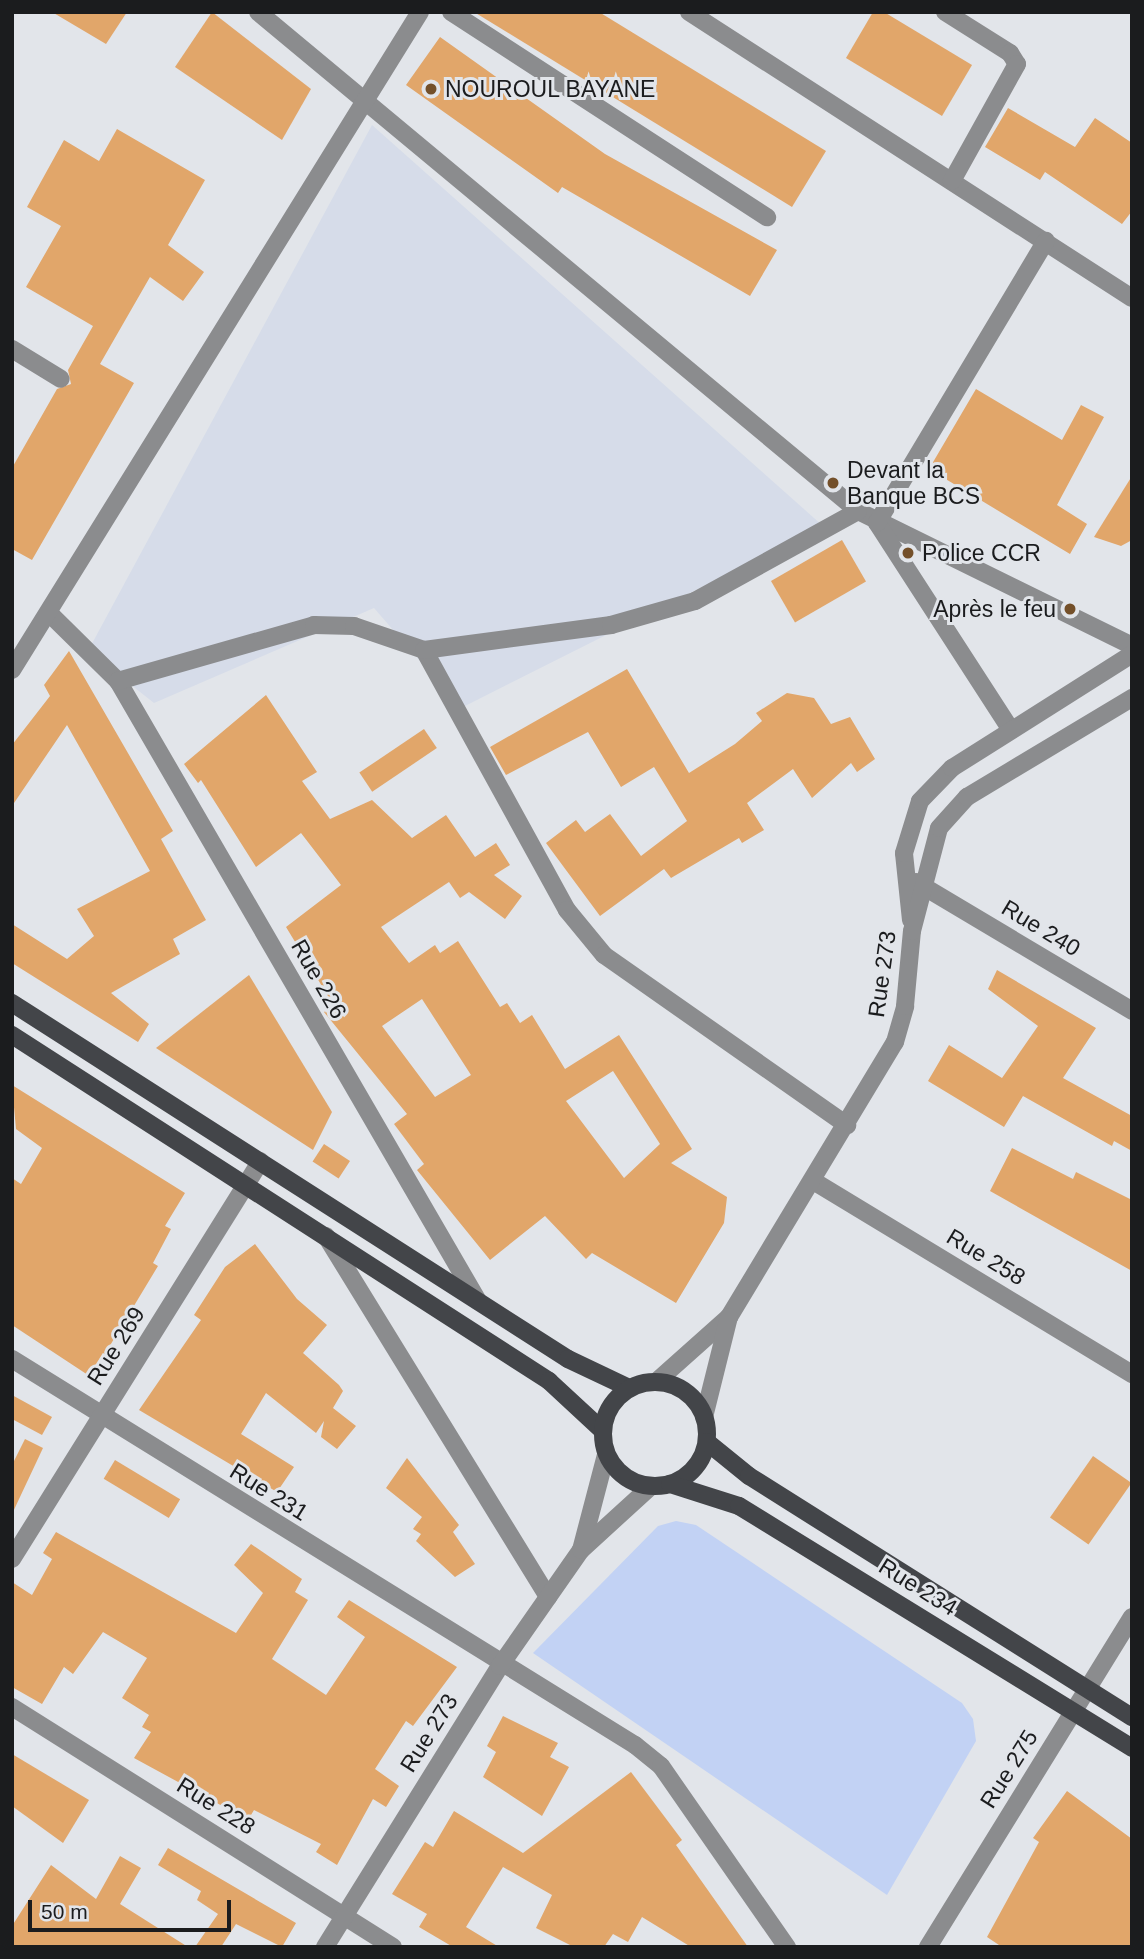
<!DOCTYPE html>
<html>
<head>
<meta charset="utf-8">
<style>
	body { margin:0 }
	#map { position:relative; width:1144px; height:1959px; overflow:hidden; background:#e2e5ea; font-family:Helvetica,sans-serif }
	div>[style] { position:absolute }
	.built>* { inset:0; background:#d6dce9 }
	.green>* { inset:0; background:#c2d2f4 }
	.building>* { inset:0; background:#e1a66a; transform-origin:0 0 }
	.minor>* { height:18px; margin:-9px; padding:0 9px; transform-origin:9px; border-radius:9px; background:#8b8c8e }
	.major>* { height:18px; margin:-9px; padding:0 9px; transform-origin:9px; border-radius:9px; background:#434549 }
	.major>.ring { margin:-9px; padding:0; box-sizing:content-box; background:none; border:18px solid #434549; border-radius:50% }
	.dots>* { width:19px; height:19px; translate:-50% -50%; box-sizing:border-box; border:4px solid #e2e5ea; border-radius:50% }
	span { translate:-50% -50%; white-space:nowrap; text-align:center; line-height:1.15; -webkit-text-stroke:6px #e2e5ea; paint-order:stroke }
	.poi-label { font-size:23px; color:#1b1c1e }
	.left { translate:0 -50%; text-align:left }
	.right { translate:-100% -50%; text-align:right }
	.street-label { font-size:23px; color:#1b1c1e }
	.frame { position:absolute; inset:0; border:14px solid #1b1c1e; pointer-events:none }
	.scale { position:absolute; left:28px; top:1900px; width:203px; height:32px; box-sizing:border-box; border:4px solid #1b1c1e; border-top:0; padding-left:9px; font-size:21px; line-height:24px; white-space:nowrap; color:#1b1c1e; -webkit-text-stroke:5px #e2e5ea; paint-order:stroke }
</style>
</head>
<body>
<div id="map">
	<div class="built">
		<div style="clip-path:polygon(372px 125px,823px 526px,461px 708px,374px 608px,154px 703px,88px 651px)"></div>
	</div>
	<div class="green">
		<div style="clip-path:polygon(676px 1521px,696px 1525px,962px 1703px,973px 1719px,976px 1741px,887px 1895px,533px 1653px,658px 1526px)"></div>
	</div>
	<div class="building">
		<div style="clip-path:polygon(52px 12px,127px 12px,106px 44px)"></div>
		<div style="clip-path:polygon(212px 12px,311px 89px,282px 140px,175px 67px)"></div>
		<div style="clip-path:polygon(474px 12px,599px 12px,826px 151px,792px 207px)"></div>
		<div style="clip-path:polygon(873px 12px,884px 12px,972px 65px,942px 116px,846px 58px)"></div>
		<div style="clip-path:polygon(440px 37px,605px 154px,777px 250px,750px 296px,562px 187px,558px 193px,406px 85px)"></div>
		<div style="clip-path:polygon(1008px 108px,1075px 147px,1095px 118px,1132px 143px,1132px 211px,1122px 224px,1045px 172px,1040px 180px,985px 147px)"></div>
		<div style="clip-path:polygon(117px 129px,205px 180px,168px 245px,204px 272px,183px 301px,150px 277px,100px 364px,134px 383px,32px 560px,12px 549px,12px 468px,57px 389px,71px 384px,68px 370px,93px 326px,26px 287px,61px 226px,27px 207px,64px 140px,99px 161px)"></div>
		<div style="clip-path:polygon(976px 389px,1062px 440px,1081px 405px,1104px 417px,1057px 505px,1087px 524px,1070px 554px,929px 469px)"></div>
		<div style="clip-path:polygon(1132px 476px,1132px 540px,1121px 546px,1094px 537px)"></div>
		<div style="left:842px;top:540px;width:48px;height:82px;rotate:60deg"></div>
		<div style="clip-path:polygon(69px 651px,173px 831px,161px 839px,206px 920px,173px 939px,180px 954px,111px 993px,149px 1024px,138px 1042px,12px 963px,12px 924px,67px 959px,94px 936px,77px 909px,150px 871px,67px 725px,12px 806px,12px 745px,50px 696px,44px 685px)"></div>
		<div style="clip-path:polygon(627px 669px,689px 773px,735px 744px,762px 721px,756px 713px,787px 693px,814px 698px,831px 724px,850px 717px,875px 759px,857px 772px,851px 763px,812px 798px,793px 769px,747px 803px,764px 830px,742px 843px,739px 838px,671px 878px,664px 869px,600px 916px,546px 843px,576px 820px,585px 832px,610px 814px,641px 856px,687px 821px,654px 767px,621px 787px,588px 732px,506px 775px,490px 747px)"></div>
		<div style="clip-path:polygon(evenodd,266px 695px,317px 772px,302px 781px,330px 819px,372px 800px,412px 838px,446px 815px,475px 857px,496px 843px,510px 865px,494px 875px,522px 896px,505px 919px,469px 892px,460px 898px,449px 882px,381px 927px,409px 963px,435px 945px,440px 953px,458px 941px,500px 1007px,507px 1003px,520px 1023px,532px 1015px,565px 1069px,619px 1035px,692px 1149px,671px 1163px,727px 1197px,724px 1223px,676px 1303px,592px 1253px,586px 1259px,545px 1216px,490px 1260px,417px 1170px,424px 1164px,394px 1124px,407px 1114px,324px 1012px,334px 1006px,286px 927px,341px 885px,301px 833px,256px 867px,201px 780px,198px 783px,184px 764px,266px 695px,422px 999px,471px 1075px,435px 1097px,382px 1026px,422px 999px,266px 695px,613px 1071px,660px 1144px,624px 1178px,566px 1101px,613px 1071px)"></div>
		<div style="left:424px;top:729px;width:23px;height:78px;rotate:56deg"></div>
		<div style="clip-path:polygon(997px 970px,1096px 1028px,1063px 1078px,1132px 1116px,1132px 1151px,1114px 1141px,1112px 1146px,1023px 1096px,1004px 1127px,928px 1081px,949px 1045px,1002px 1078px,1038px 1026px,988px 989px)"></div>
		<div style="clip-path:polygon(249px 975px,332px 1112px,313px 1150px,156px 1048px)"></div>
		<div style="clip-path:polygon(12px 1085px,185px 1193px,165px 1226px,171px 1229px,153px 1263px,158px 1266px,91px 1377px,12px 1325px,12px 1178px,21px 1184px,42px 1148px,16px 1129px)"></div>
		<div style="left:324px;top:1144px;width:31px;height:21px;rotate:33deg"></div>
		<div style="clip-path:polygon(1012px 1148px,1073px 1179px,1076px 1172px,1132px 1200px,1132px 1271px,990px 1191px)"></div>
		<div style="clip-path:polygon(255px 1244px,297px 1299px,327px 1325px,303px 1353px,339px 1385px,343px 1391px,333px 1408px,356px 1426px,337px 1449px,321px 1437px,324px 1421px,316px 1433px,266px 1393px,241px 1434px,294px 1467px,277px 1492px,139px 1410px,201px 1320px,194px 1315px,225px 1267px)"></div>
		<div style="clip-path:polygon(12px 1395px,52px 1417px,42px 1435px,12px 1419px)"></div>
		<div style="clip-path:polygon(25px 1439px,43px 1448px,12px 1514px,12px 1465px)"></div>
		<div style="left:1093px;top:1456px;width:47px;height:75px;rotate:35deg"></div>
		<div style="clip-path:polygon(407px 1458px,459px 1525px,453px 1532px,475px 1564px,455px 1577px,416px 1541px,421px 1534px,413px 1529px,422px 1517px,386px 1488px)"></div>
		<div style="left:115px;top:1460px;width:76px;height:22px;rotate:31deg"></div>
		<div style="clip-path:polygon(56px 1532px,236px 1633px,263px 1593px,234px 1565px,251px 1544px,302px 1579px,295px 1592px,308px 1600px,272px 1659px,326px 1695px,365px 1637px,337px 1617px,349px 1600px,457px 1667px,413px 1726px,406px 1721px,375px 1769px,399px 1786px,386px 1807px,373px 1799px,337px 1865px,316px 1852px,321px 1844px,254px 1810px,248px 1820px,134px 1758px,151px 1732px,142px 1727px,149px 1715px,122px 1698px,147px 1658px,103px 1632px,73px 1674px,64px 1667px,42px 1704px,12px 1687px,12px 1582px,32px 1595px,52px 1559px,43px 1553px)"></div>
		<div style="clip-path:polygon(503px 1716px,558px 1743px,550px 1757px,569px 1767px,542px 1816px,483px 1777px,496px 1752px,487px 1746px)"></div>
		<div style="clip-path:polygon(12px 1754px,89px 1800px,63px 1843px,12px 1806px)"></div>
		<div style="clip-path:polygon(631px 1772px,682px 1840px,676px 1845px,748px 1947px,691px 1947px,642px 1917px,628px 1942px,613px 1934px,604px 1947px,574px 1947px,536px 1928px,552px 1895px,503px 1867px,466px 1927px,499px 1947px,453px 1947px,419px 1927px,427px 1914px,392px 1894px,425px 1842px,433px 1847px,454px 1811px,523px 1853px)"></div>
		<div style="clip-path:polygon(1067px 1791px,1132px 1839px,1132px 1947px,1002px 1947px,987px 1937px,1039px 1842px,1033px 1838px)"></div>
		<div style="clip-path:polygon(168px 1848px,296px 1923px,282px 1947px,236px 1924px,221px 1947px,195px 1947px,218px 1914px,197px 1900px,201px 1891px,158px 1865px)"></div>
		<div style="clip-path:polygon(120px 1856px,141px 1868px,120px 1904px,188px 1947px,12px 1947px,12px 1926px,51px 1865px,96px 1899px)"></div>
	</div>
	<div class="minor">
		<div style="left:258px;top:12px;width:780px;rotate:39.75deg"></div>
		<div style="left:858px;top:511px;width:305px;rotate:26.2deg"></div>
		<div style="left:451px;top:12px;width:377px;rotate:33deg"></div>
		<div style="left:689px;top:12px;width:527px;rotate:32.85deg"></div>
		<div style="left:945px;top:12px;width:77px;rotate:32.2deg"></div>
		<div style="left:1010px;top:53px;width:13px;rotate:58deg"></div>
		<div style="left:1017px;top:64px;width:134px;rotate:119.1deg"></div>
		<div style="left:12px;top:349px;width:57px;rotate:31.5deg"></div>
		<div style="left:49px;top:613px;width:97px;rotate:44.6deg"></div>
		<div style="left:118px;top:681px;width:717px;rotate:59.86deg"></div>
		<div style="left:424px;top:650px;width:297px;rotate:61.2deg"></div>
		<div style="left:567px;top:910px;width:58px;rotate:50.6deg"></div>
		<div style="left:604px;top:955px;width:297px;rotate:35deg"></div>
		<div style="left:12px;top:670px;width:774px;rotate:-58.2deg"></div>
		<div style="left:118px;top:681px;width:204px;rotate:-15.9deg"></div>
		<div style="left:314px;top:625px;width:40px;rotate:1.4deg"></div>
		<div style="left:354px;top:626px;width:74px;rotate:18.9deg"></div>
		<div style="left:424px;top:650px;width:189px;rotate:-7.6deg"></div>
		<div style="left:611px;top:625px;width:87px;rotate:-15.9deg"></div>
		<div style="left:695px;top:601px;width:186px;rotate:-28.9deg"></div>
		<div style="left:1011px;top:730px;width:247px;rotate:-122.9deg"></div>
		<div style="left:877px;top:523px;width:329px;rotate:-59.1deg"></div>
		<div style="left:916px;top:882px;width:252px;rotate:30.8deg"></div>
		<div style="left:911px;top:920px;width:67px;rotate:-96deg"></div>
		<div style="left:904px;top:853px;width:54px;rotate:-72.9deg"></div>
		<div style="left:920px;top:801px;width:46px;rotate:-45.9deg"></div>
		<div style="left:952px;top:768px;width:213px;rotate:-32.3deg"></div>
		<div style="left:815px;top:1182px;width:371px;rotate:31.2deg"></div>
		<div style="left:326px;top:1236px;width:424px;rotate:58.4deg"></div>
		<div style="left:12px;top:1359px;width:733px;rotate:31.78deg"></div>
		<div style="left:635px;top:1745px;width:33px;rotate:39deg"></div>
		<div style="left:661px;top:1766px;width:221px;rotate:55.2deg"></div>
		<div style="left:656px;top:1382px;width:98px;rotate:-41.7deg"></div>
		<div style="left:729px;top:1317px;width:321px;rotate:-58.9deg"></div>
		<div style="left:895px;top:1042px;width:37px;rotate:-74deg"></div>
		<div style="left:905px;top:1006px;width:75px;rotate:-84.7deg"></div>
		<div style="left:912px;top:931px;width:106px;rotate:-75.3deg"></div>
		<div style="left:939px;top:828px;width:42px;rotate:-47.9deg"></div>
		<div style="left:967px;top:797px;width:192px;rotate:-31deg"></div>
		<div style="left:704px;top:1417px;width:103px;rotate:-76deg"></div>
		<div style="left:581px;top:1550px;width:98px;rotate:-75.3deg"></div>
		<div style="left:12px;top:1559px;width:469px;rotate:-58deg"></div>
		<div style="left:12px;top:1707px;width:450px;rotate:32.2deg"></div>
		<div style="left:325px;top:1947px;width:331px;rotate:-58.1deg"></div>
		<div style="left:500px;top:1666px;width:141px;rotate:-55.1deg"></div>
		<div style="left:581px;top:1550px;width:93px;rotate:-42.4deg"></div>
		<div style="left:928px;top:1947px;width:388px;rotate:-58.3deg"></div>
	</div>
	<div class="major">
		<div style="left:12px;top:1003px;width:660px;rotate:32.63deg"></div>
		<div style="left:568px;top:1359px;width:68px;rotate:25.4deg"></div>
		<div style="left:12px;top:1035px;width:639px;rotate:32.79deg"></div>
		<div style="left:549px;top:1381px;width:72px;rotate:42.8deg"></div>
		<div class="ring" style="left:603px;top:1382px;width:86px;height:86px"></div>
		<div style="left:707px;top:1442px;width:54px;rotate:39deg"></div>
		<div style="left:749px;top:1476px;width:453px;rotate:32.2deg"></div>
		<div style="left:670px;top:1484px;width:72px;rotate:17.7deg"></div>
		<div style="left:739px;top:1506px;width:462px;rotate:31.6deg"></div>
	</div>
	<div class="dots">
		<div style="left:431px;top:89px;background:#74502a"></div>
		<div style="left:833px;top:483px;background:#74502a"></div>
		<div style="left:908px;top:553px;background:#74502a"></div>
		<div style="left:1070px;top:609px;background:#74502a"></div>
	</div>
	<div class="poi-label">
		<span class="left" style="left:445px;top:89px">NOUROUL BAYANE</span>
		<span class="left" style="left:847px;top:483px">Devant la<br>Banque BCS</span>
		<span class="left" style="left:922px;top:553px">Police CCR</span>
		<span class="right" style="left:1056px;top:609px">Après le feu</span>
	</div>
	<div class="street-label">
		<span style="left:1041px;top:928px;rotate:31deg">Rue 240</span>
		<span style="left:882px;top:974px;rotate:-82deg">Rue 273</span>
		<span style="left:319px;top:979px;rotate:60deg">Rue 226</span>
		<span style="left:986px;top:1257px;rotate:31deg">Rue 258</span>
		<span style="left:116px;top:1346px;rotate:-58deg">Rue 269</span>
		<span style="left:269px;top:1492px;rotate:32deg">Rue 231</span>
		<span style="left:918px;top:1587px;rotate:32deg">Rue 234</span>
		<span style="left:429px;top:1733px;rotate:-58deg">Rue 273</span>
		<span style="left:1009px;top:1769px;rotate:-58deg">Rue 275</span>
		<span style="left:216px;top:1806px;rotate:32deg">Rue 228</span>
	</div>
	<div class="frame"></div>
	<div class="scale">50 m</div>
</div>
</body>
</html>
